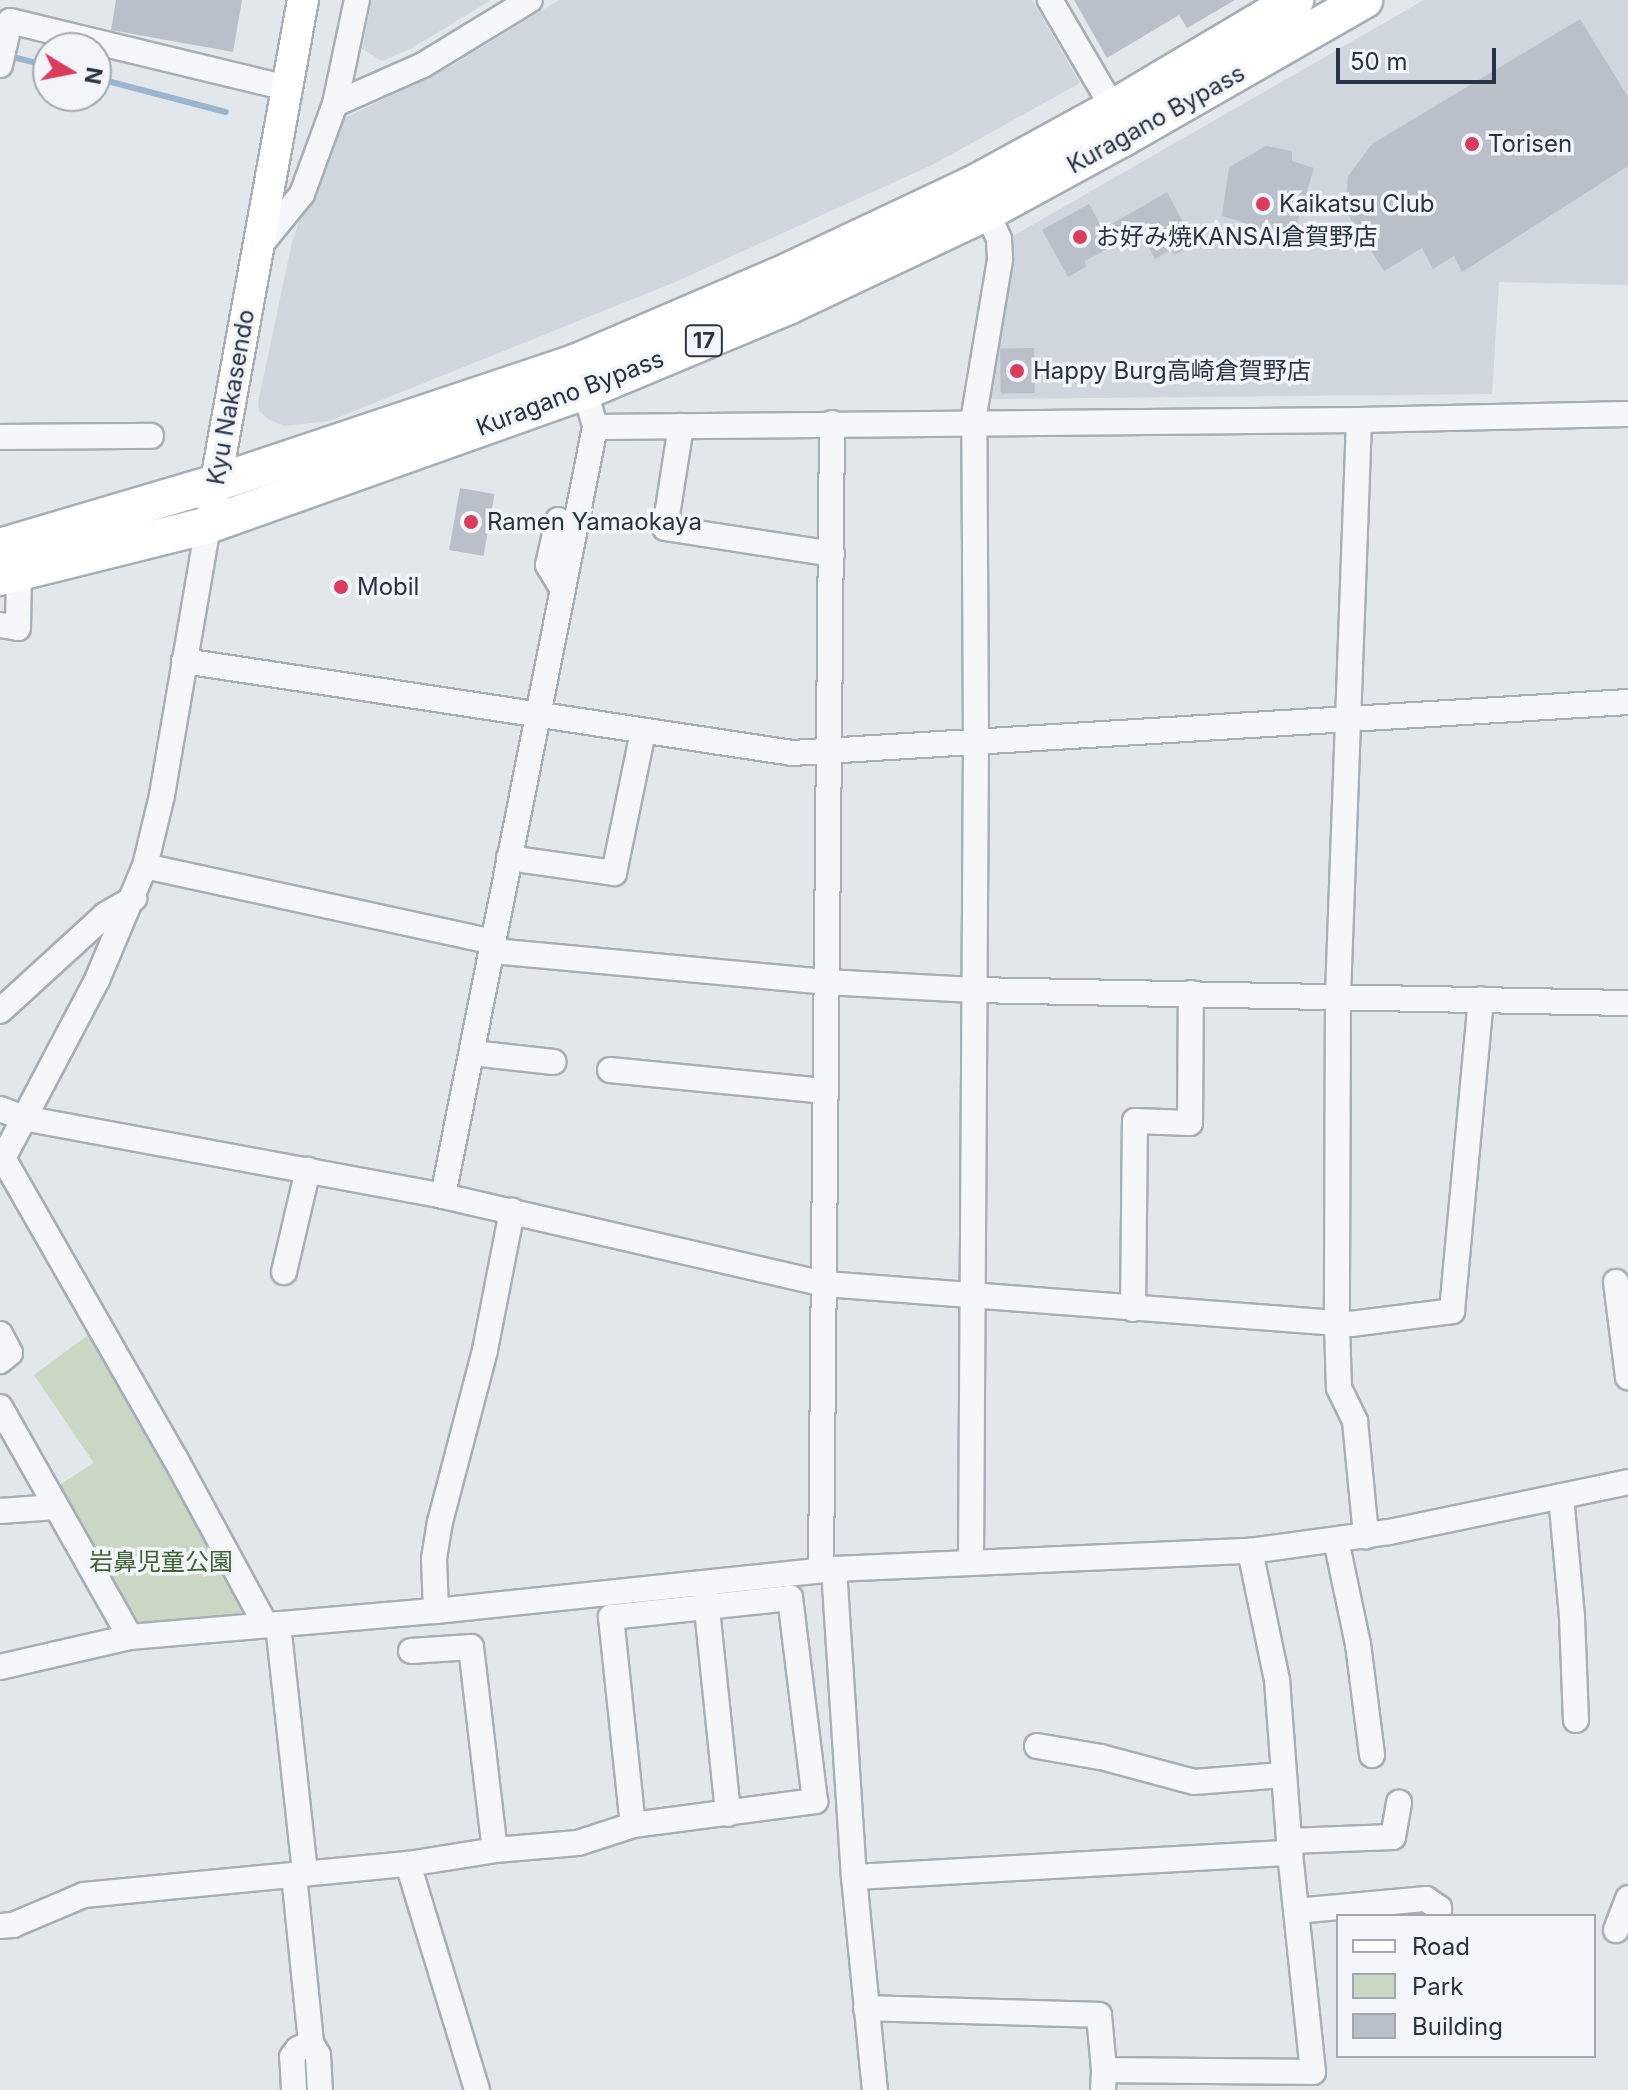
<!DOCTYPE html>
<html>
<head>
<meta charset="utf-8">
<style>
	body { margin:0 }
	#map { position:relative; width:1628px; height:2090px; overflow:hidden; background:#e2e7ec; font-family:Inter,"Noto Sans JP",sans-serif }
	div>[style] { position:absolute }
	.built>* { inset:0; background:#d0d6de }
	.green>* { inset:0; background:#c9d7c3 }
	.stream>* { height:6px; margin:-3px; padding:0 3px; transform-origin:3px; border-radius:3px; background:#9ab6cf }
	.building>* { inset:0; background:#b9c0ca; transform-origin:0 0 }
	.roads { filter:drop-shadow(2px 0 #a6aeb7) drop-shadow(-2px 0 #a6aeb7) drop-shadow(0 2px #a6aeb7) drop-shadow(0 -2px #a6aeb7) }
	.minor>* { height:24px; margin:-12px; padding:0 12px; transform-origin:12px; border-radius:12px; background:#f6f7fa }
	.major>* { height:30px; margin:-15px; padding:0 15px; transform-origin:15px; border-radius:15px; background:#fff }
	.highway>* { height:36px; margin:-18px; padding:0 18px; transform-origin:18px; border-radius:18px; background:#fff }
	.dots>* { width:22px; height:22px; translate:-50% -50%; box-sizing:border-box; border:4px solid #f2f5f9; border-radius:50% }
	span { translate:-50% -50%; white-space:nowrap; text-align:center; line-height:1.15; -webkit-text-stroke:7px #f2f5f9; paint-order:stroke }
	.shield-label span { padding:2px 6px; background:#f2f5f9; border:2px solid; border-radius:6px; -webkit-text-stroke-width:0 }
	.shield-label { font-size:22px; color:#283446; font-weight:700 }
	.street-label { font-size:24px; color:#283446 }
	.poi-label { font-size:24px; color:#283446 }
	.left { translate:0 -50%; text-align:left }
	.park-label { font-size:24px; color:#3f6334 }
	.legend { position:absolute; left:1336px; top:1914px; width:260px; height:144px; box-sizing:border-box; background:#f2f5f9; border:2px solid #a1a8b1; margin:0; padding:10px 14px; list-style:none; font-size:24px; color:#283446 }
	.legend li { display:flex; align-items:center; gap:16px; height:40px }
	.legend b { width:40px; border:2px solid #a1a8b1 }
	.north { position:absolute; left:32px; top:32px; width:80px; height:80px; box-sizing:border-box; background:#f2f5f9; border:2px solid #a1a8b1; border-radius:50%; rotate:100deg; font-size:22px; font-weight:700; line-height:32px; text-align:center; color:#283446 }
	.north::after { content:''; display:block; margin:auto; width:28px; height:36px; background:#dc3c5b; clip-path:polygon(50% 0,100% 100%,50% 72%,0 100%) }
	.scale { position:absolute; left:1336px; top:48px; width:160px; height:36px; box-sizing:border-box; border:4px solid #283446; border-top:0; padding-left:10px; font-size:24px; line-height:28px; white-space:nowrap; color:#283446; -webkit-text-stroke:6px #f2f5f9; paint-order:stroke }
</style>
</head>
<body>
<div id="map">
	<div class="built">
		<div style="clip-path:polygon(372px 0,491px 0,412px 48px,382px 61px,362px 49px)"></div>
		<div style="clip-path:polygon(559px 0,1032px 0,1080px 83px,934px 164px,673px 283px,329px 421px,284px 426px,268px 419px,259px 411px,258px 403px,292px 242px,330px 133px,345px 118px,453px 65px)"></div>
		<div style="clip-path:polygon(1424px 0,1628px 0,1628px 285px,1499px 282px,1492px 394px,983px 399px,1006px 240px)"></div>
	</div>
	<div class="green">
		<div style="clip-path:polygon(95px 1330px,248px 1613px,136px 1626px,56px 1487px,94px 1463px,34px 1375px)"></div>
	</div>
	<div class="stream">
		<div style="left:9px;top:56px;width:40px;rotate:14.4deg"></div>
		<div style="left:96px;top:78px;width:134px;rotate:14.7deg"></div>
	</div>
	<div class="building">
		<div style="clip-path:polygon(116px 0,242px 0,233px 52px,111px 30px)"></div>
		<div style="clip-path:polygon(1074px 0,1235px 0,1187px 28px,1179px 15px,1107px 58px)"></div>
		<div style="clip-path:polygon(1580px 19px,1628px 97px,1628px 166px,1462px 272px,1454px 256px,1433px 269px,1422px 248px,1384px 271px,1345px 210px,1348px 176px,1372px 144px)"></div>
		<div style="clip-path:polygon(1266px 146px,1292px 151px,1292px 161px,1314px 168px,1293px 237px,1265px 229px,1263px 238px,1245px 233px,1248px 224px,1222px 216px,1229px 167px)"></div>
		<div style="clip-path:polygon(1167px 192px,1187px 230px,1185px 240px,1188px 247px,1175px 255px,1171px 250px,1155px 259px,1140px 231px,1085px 261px,1086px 267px,1068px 277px,1042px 230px,1089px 204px,1103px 229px)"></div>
		<div style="left:1034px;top:348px;width:45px;height:34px;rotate:89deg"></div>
		<div style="left:460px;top:488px;width:35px;height:63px;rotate:10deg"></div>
	</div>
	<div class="roads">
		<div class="minor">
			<div style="left:1050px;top:0;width:125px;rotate:59.7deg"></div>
			<div style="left:0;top:65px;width:45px;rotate:-77.2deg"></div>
			<div style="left:10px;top:21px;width:284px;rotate:13.6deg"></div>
			<div style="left:335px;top:104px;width:96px;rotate:-23.9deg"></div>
			<div style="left:423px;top:65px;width:125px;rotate:-31.3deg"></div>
			<div style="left:258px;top:248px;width:70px;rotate:-50.8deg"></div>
			<div style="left:302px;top:194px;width:96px;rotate:-69.9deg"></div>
			<div style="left:335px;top:104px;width:106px;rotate:-78.1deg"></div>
			<div style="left:585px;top:391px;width:37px;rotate:74deg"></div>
			<div style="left:595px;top:427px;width:764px;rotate:-0.52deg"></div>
			<div style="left:1359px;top:420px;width:269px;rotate:-1.3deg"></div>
			<div style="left:1359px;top:420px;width:575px;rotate:92.09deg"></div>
			<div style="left:1338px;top:995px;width:330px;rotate:90.2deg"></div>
			<div style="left:1337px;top:1325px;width:63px;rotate:88.2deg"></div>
			<div style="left:1339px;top:1388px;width:37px;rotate:64deg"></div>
			<div style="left:1355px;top:1421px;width:116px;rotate:84.5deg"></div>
			<div style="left:681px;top:426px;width:103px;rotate:98.9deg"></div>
			<div style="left:665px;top:528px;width:169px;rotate:8.8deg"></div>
			<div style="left:0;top:437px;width:151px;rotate:-0.4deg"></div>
			<div style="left:558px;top:520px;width:46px;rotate:102.5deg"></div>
			<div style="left:548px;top:565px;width:27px;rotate:59deg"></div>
			<div style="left:0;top:625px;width:18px;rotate:9deg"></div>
			<div style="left:18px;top:628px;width:55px;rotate:-89deg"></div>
			<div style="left:184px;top:661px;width:615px;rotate:8.6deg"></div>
			<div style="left:792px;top:753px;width:838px;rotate:-3.49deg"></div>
			<div style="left:509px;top:858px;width:106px;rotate:8.1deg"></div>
			<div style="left:614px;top:873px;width:144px;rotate:-78.4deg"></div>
			<div style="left:145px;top:866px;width:356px;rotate:12.3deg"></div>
			<div style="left:493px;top:951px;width:334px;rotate:5.3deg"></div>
			<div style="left:826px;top:982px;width:147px;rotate:3.1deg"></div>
			<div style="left:973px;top:990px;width:655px;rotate:1.14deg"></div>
			<div style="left:0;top:1011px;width:142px;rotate:-42.4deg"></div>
			<div style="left:105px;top:915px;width:34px;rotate:-30deg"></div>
			<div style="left:472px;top:1053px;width:82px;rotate:6.3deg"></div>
			<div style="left:610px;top:1070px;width:217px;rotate:5.6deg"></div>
			<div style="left:0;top:1109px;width:25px;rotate:21deg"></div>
			<div style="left:23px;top:1118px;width:427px;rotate:10.5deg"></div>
			<div style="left:443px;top:1196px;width:392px;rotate:13deg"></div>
			<div style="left:825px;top:1284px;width:528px;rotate:4.35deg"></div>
			<div style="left:1351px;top:1324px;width:102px;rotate:-7.3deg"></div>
			<div style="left:1452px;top:1311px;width:313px;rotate:-84.7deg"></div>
			<div style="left:3px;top:1158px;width:346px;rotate:60.2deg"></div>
			<div style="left:175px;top:1458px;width:189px;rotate:61.5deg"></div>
			<div style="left:0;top:1164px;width:208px;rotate:-62.2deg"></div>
			<div style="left:97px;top:980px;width:124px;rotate:-67.2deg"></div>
			<div style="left:145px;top:866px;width:73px;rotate:-76.5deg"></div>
			<div style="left:162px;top:795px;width:274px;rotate:-80.3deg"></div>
			<div style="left:443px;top:1196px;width:784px;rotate:-78.82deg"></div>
			<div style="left:284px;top:1272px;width:105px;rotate:-76.8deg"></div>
			<div style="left:1616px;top:1282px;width:96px;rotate:82.8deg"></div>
			<div style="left:1133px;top:1309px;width:188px;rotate:-89.4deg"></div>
			<div style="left:1135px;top:1121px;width:55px;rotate:2.1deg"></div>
			<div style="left:1190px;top:1123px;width:130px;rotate:-89.6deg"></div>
			<div style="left:0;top:1334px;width:21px;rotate:62deg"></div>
			<div style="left:10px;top:1353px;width:13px;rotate:141deg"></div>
			<div style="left:0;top:1407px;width:264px;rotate:60.5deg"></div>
			<div style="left:1561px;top:1496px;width:121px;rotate:84.8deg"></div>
			<div style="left:1572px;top:1617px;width:103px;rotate:87.8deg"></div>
			<div style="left:0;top:1511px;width:56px;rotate:-4.1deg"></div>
			<div style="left:1336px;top:1540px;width:106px;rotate:78.1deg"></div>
			<div style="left:1358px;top:1644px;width:112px;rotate:82.8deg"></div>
			<div style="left:971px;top:1562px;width:819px;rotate:-89.65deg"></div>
			<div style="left:976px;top:743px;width:328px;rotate:-90.3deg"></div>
			<div style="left:974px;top:415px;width:158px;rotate:-80.5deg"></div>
			<div style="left:1000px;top:259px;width:20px;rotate:-93deg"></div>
			<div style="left:999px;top:239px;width:30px;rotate:-114deg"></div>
			<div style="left:834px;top:1569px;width:309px;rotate:86.3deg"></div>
			<div style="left:854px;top:1877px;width:214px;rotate:84.4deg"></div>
			<div style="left:821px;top:1570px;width:1147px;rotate:-89.45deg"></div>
			<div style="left:705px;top:1590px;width:225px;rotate:84.1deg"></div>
			<div style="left:436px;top:1611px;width:52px;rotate:-92.2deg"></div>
			<div style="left:434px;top:1559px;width:37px;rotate:-81deg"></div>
			<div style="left:440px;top:1522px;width:178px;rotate:-75.3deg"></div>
			<div style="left:485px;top:1350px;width:142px;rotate:-79deg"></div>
			<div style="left:278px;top:1624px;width:251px;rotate:83.8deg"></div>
			<div style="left:411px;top:1651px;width:60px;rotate:-3.8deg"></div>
			<div style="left:471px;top:1647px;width:204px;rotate:83.3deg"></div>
			<div style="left:0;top:1667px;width:133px;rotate:-13deg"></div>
			<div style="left:130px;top:1637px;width:307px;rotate:-4.9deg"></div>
			<div style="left:436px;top:1611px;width:400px;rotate:-6deg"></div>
			<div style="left:834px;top:1569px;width:416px;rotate:-2.5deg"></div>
			<div style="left:1250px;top:1551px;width:140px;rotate:-7.8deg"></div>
			<div style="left:1389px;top:1532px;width:244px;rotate:-11.8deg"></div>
			<div style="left:1037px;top:1746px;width:65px;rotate:9.8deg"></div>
			<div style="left:1101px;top:1757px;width:96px;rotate:15deg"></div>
			<div style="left:1194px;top:1782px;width:89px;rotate:-4.5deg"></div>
			<div style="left:1289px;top:1841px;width:104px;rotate:-2.2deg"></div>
			<div style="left:1393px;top:1837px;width:35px;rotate:-80deg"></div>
			<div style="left:408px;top:1864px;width:236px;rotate:73deg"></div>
			<div style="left:294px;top:1875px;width:169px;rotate:84.2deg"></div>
			<div style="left:311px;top:2043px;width:14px;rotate:60deg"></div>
			<div style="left:318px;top:2055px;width:35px;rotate:87deg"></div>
			<div style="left:854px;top:1877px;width:437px;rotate:-3.2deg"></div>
			<div style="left:1296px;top:1911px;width:131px;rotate:-5.3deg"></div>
			<div style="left:1426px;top:1899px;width:16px;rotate:35deg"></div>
			<div style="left:1439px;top:1908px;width:8px;rotate:90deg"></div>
			<div style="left:0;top:1926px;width:13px;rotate:-4deg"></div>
			<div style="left:13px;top:1925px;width:77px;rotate:-22.9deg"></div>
			<div style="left:84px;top:1895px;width:325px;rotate:-5.5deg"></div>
			<div style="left:408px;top:1864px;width:88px;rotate:-9.1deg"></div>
			<div style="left:495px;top:1850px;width:83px;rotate:-4.8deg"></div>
			<div style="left:578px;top:1843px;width:58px;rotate:-18.1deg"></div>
			<div style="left:633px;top:1825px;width:184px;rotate:-7.5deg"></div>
			<div style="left:815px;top:1801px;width:205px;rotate:-97deg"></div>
			<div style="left:790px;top:1598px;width:180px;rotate:173.9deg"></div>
			<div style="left:611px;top:1617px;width:209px;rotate:84deg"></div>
			<div style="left:1616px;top:1930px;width:34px;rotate:-69deg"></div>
			<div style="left:866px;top:2008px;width:233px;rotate:1.7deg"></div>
			<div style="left:1099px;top:2015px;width:55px;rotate:84.8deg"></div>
			<div style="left:294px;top:2090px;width:33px;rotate:-93deg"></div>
			<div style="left:292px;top:2057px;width:10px;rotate:-53deg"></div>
			<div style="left:298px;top:2049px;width:14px;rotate:-25deg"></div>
			<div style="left:1103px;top:2090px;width:20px;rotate:-87deg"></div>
			<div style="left:1104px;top:2070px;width:209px;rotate:0.5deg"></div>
			<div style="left:1313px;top:2072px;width:220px;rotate:-96deg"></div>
			<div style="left:1290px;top:1853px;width:173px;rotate:-94.3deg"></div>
			<div style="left:1277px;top:1680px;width:132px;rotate:-101.8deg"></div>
		</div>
		<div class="major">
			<div style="left:212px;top:503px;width:511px;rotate:-79.75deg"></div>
		</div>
		<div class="highway">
			<div style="left:0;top:547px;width:225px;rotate:-16.5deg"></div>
			<div style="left:216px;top:483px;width:379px;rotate:-18.5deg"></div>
			<div style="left:575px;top:363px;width:219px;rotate:-23.2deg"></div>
			<div style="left:776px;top:277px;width:219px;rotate:-25.2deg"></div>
			<div style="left:974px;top:184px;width:158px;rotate:-28.7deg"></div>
			<div style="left:1113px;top:108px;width:212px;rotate:-30.7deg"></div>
			<div style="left:0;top:577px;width:214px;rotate:-14deg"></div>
			<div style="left:208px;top:525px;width:400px;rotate:-19.6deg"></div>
			<div style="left:585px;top:391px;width:220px;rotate:-22.7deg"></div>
			<div style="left:788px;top:306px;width:220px;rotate:-25.3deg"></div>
			<div style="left:987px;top:212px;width:155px;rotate:-28.6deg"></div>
			<div style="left:1123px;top:138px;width:278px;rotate:-29.8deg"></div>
		</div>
	</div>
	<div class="dots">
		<div style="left:1472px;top:144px;background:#dc3c5b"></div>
		<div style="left:1263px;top:204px;background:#dc3c5b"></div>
		<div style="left:1080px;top:237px;background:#dc3c5b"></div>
		<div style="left:1017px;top:371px;background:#dc3c5b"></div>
		<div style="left:471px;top:522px;background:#dc3c5b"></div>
		<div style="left:341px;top:587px;background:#dc3c5b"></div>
	</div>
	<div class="shield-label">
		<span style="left:704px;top:341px">17</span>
	</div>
	<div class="street-label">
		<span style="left:1156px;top:119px;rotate:-29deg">Kuragano Bypass</span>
		<span style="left:570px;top:393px;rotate:-21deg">Kuragano Bypass</span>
		<span style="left:231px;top:397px;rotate:-80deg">Kyu Nakasendo</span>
	</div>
	<div class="poi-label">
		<span class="left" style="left:1488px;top:144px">Torisen</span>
		<span class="left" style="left:1279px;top:204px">Kaikatsu Club</span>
		<span class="left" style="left:1096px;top:237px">お好み焼KANSAI倉賀野店</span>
		<span class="left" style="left:1033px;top:371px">Happy Burg高崎倉賀野店</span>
		<span class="left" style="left:487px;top:522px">Ramen Yamaokaya</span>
		<span class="left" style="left:357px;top:587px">Mobil</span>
	</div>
	<div class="park-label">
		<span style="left:161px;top:1562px">岩鼻児童公園</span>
	</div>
	<ul class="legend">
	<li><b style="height:10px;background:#fff"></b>Road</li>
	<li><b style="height:22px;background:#c9d7c3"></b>Park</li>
	<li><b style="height:22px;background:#b9c0ca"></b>Building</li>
	</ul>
	<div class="north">N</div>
	<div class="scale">50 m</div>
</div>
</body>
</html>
